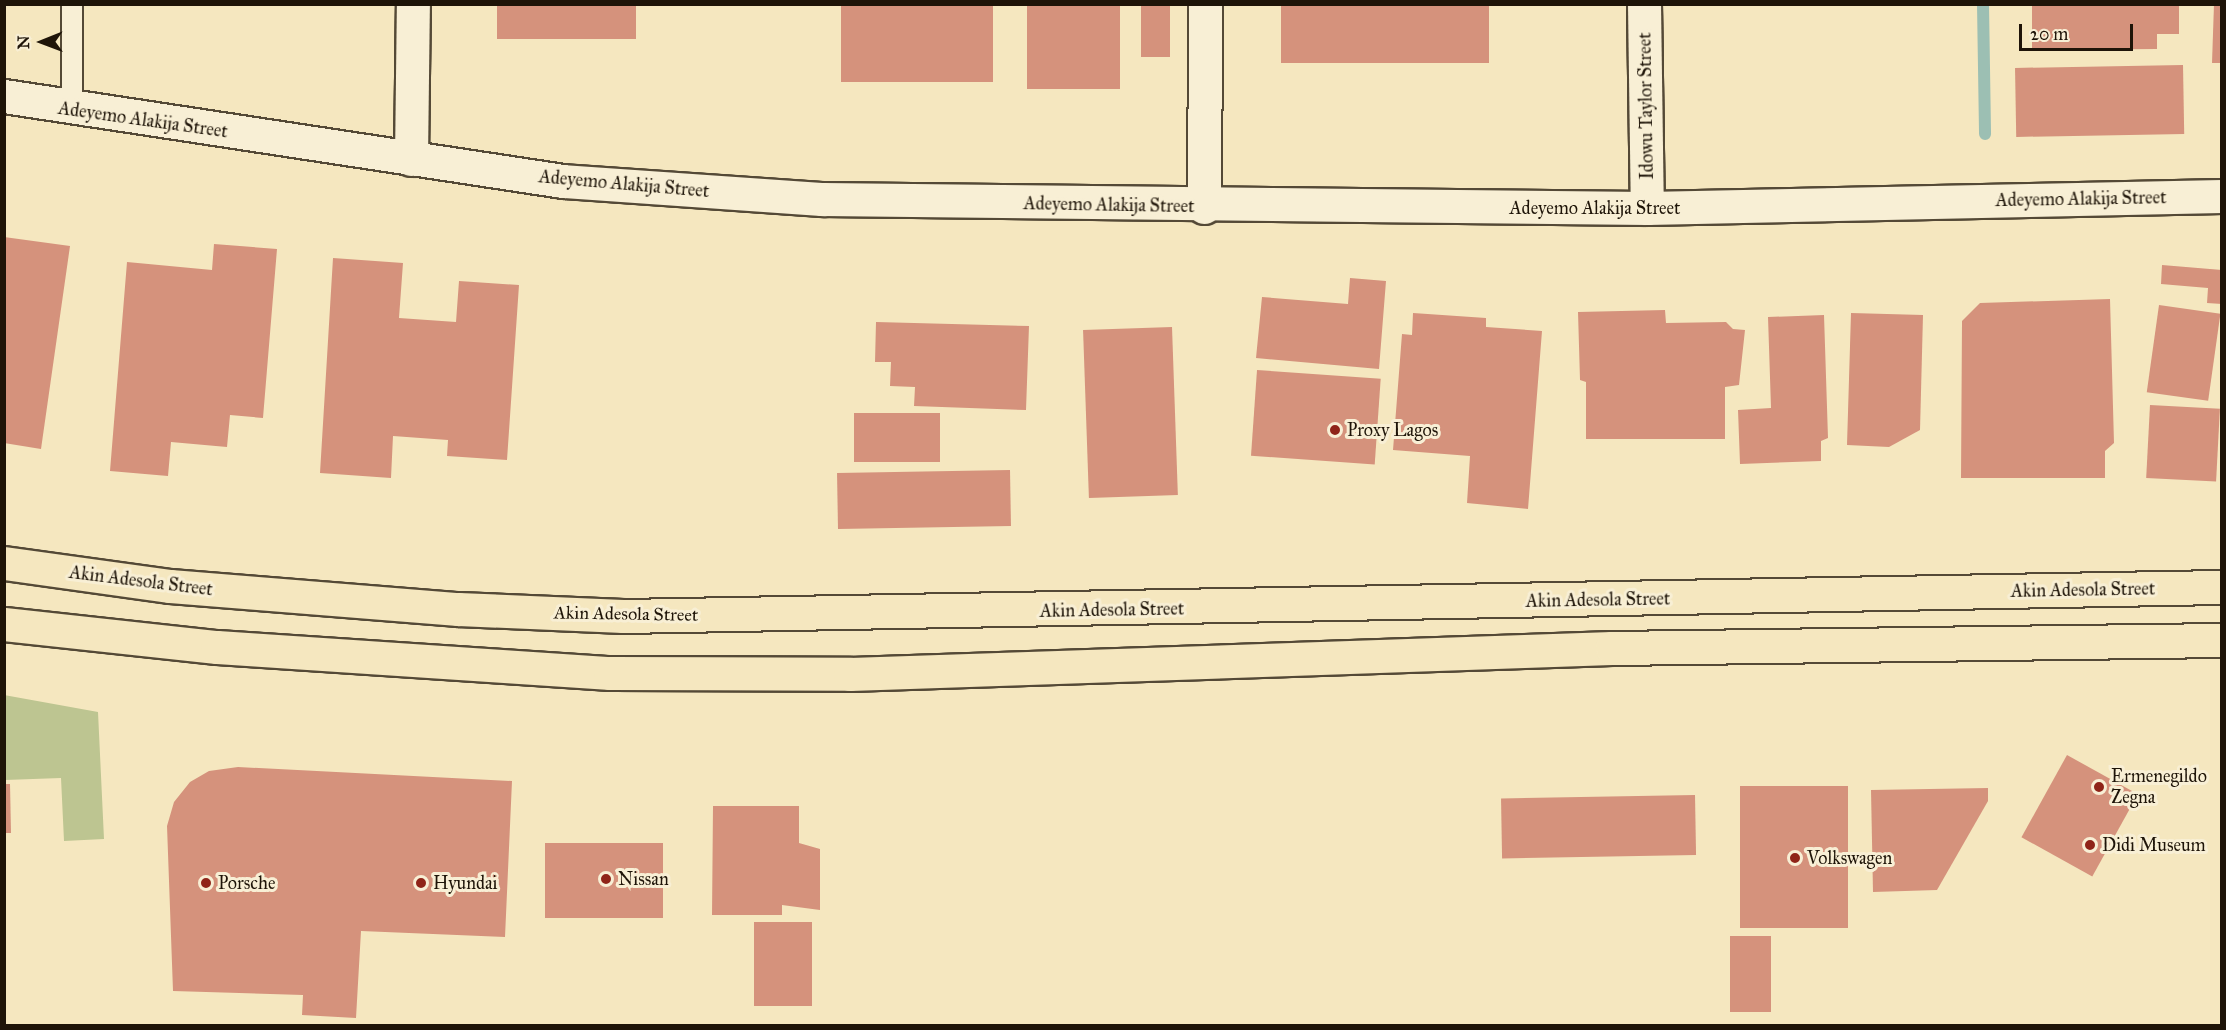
<!DOCTYPE html>
<html>
<head>
<meta charset="utf-8">
<style>
	body { margin:0 }
	#map { position:relative; width:2226px; height:1030px; overflow:hidden; background:#f5e7bf; font-family:"IM FELL Great Primer",serif }
	div>[style] { position:absolute }
	.green>* { inset:0; background:#bdc591 }
	.stream>* { height:12px; margin:-6px; padding:0 6px; transform-origin:6px; border-radius:6px; background:#9cbfb3 }
	.building>* { inset:0; background:#d5927c; transform-origin:0 0 }
	.roads { filter:drop-shadow(2px 0 #544936) drop-shadow(-2px 0 #544936) drop-shadow(0 2px #544936) drop-shadow(0 -2px #544936) }
	.service>* { height:20px; margin:-10px; padding:0 10px; transform-origin:10px; border-radius:10px; background:#f8efd5 }
	.minor>* { height:33px; margin:-16.5px; padding:0 16.5px; transform-origin:16.5px; border-radius:16.5px; background:#f8efd5 }
	.tertiary>* { height:33px; margin:-16.5px; padding:0 16.5px; transform-origin:16.5px; border-radius:16.5px; background:#f8efd5 }
	.secondary>* { height:33px; margin:-16.5px; padding:0 16.5px; transform-origin:16.5px; border-radius:16.5px; background:#f8efd5 }
	.primary>* { height:33px; margin:-16.5px; padding:0 16.5px; transform-origin:16.5px; border-radius:16.5px; background:#f5e7bf }
	.dots>* { width:16px; height:16px; translate:-50% -50%; box-sizing:border-box; border:3px solid #f8efd5; border-radius:50% }
	span { translate:-50% -50%; white-space:nowrap; text-align:center; line-height:1.15; -webkit-text-stroke:6px #f8efd5; paint-order:stroke }
	.street-label { font-size:18px; color:#1e1408 }
	.poi-label { font-size:18px; color:#1e1408 }
	.left { translate:0 -50%; text-align:left }
	.frame { position:absolute; inset:0; border:6px solid #1e1408; pointer-events:none }
	.north { position:absolute; left:12px; top:12px; width:60px; height:60px; -webkit-text-stroke:4px #f8efd5; paint-order:stroke; rotate:269deg; font-size:16px; font-weight:700; line-height:24px; text-align:center; color:#1e1408 }
	.north::after { content:''; display:block; margin:auto; width:21px; height:27px; background:#1e1408; clip-path:polygon(50% 0,100% 100%,50% 72%,0 100%) }
	.scale { position:absolute; left:2019px; top:24px; width:114px; height:27px; box-sizing:border-box; border:3px solid #1e1408; border-top:0; padding-left:8px; font-size:18px; line-height:21px; white-space:nowrap; color:#1e1408; -webkit-text-stroke:4px #f8efd5; paint-order:stroke }
</style>
</head>
<body>
<div id="map">
	<div class="green">
		<div style="clip-path:polygon(4px 695px,98px 712px,104px 839px,64px 841px,61px 778px,5px 780px)"></div>
	</div>
	<div class="stream">
		<div style="left:1983px;top:4px;width:130px;rotate:89.1deg"></div>
	</div>
	<div class="building">
		<div style="left:497px;top:4px;width:139px;height:35px"></div>
		<div style="left:841px;top:4px;width:152px;height:78px"></div>
		<div style="left:1027px;top:4px;width:93px;height:85px"></div>
		<div style="left:1141px;top:4px;width:29px;height:53px"></div>
		<div style="left:1281px;top:4px;width:208px;height:59px"></div>
		<div style="clip-path:polygon(2032px 4px,2179px 4px,2179px 34px,2157px 34px,2157px 49px,2032px 50px)"></div>
		<div style="clip-path:polygon(2214px 4px,2222px 4px,2222px 63px,2212px 63px)"></div>
		<div style="left:2183px;top:65px;width:69px;height:168px;rotate:89deg"></div>
		<div style="clip-path:polygon(4px 237px,70px 246px,41px 449px,4px 443px)"></div>
		<div style="clip-path:polygon(214px 244px,277px 249px,263px 418px,230px 415px,227px 447px,171px 442px,168px 476px,110px 471px,127px 262px,212px 270px)"></div>
		<div style="clip-path:polygon(333px 258px,403px 263px,399px 318px,456px 322px,459px 281px,519px 285px,507px 460px,447px 456px,448px 440px,393px 436px,391px 478px,320px 473px)"></div>
		<div style="clip-path:polygon(2162px 265px,2222px 270px,2222px 304px,2207px 303px,2208px 288px,2161px 284px)"></div>
		<div style="clip-path:polygon(1350px 278px,1386px 281px,1379px 369px,1256px 358px,1262px 297px,1348px 304px)"></div>
		<div style="clip-path:polygon(2110px 299px,2114px 443px,2105px 451px,2105px 478px,1961px 478px,1962px 321px,1980px 303px)"></div>
		<div style="left:2159px;top:305px;width:62px;height:88px;rotate:8deg"></div>
		<div style="clip-path:polygon(1665px 310px,1666px 323px,1726px 322px,1733px 329px,1745px 330px,1739px 385px,1725px 387px,1725px 439px,1586px 439px,1586px 382px,1580px 380px,1578px 312px)"></div>
		<div style="clip-path:polygon(1413px 313px,1486px 318px,1486px 327px,1542px 331px,1528px 509px,1467px 503px,1470px 456px,1393px 450px,1402px 334px,1412px 335px)"></div>
		<div style="clip-path:polygon(1851px 313px,1923px 315px,1920px 430px,1889px 447px,1847px 445px)"></div>
		<div style="clip-path:polygon(1824px 315px,1828px 438px,1821px 441px,1821px 461px,1740px 464px,1738px 410px,1771px 408px,1768px 317px)"></div>
		<div style="clip-path:polygon(876px 322px,1029px 326px,1026px 410px,914px 406px,915px 387px,890px 386px,891px 362px,875px 362px)"></div>
		<div style="left:1172px;top:327px;width:168px;height:89px;rotate:88deg"></div>
		<div style="left:1257px;top:370px;width:124px;height:86px;rotate:4deg"></div>
		<div style="left:2150px;top:405px;width:70px;height:73px;rotate:3deg"></div>
		<div style="left:940px;top:413px;width:49px;height:86px;rotate:90deg"></div>
		<div style="left:1010px;top:470px;width:56px;height:173px;rotate:89deg"></div>
		<div style="left:2067px;top:755px;width:81px;height:94px;rotate:29deg"></div>
		<div style="clip-path:polygon(238px 767px,512px 781px,505px 937px,361px 931px,356px 1018px,302px 1015px,303px 995px,173px 991px,167px 826px,174px 802px,190px 782px,209px 771px)"></div>
		<div style="clip-path:polygon(4px 784px,10px 784px,11px 833px,4px 833px)"></div>
		<div style="left:1848px;top:786px;width:142px;height:108px;rotate:90deg"></div>
		<div style="clip-path:polygon(1988px 788px,1988px 801px,1937px 890px,1873px 892px,1871px 790px)"></div>
		<div style="left:1695px;top:795px;width:60px;height:194px;rotate:89deg"></div>
		<div style="clip-path:polygon(713px 806px,799px 806px,799px 843px,820px 849px,820px 910px,782px 905px,782px 915px,712px 915px)"></div>
		<div style="left:545px;top:843px;width:118px;height:75px"></div>
		<div style="left:754px;top:922px;width:58px;height:84px"></div>
		<div style="left:1730px;top:936px;width:41px;height:76px"></div>
	</div>
	<div class="roads">
		<div class="service">
			<div style="left:72px;top:110px;width:106px;rotate:-90deg"></div>
		</div>
		<div class="minor">
			<div style="left:411px;top:159px;width:155px;rotate:-89.3deg"></div>
			<div style="left:1204px;top:207px;width:203px;rotate:-89.7deg"></div>
		</div>
		<div class="tertiary">
			<div style="left:1644px;top:4px;width:204px;rotate:89.2deg"></div>
		</div>
		<div class="secondary">
			<div style="left:4px;top:96px;width:565px;rotate:8.65deg"></div>
			<div style="left:563px;top:181px;width:260px;rotate:4deg"></div>
			<div style="left:822px;top:199px;width:825px;rotate:0.63deg"></div>
			<div style="left:1647px;top:208px;width:575px;rotate:-1.2deg"></div>
		</div>
		<div class="primary">
			<div style="left:4px;top:563px;width:168px;rotate:7.9deg"></div>
			<div style="left:170px;top:586px;width:289px;rotate:4.6deg"></div>
			<div style="left:458px;top:609px;width:165px;rotate:2.4deg"></div>
			<div style="left:623px;top:616px;width:1599px;rotate:-1.04deg"></div>
			<div style="left:4px;top:624px;width:214px;rotate:6.2deg"></div>
			<div style="left:217px;top:647px;width:394px;rotate:3.8deg"></div>
			<div style="left:610px;top:673px;width:240px;rotate:0.2deg"></div>
			<div style="left:850px;top:674px;width:762px;rotate:-1.95deg"></div>
			<div style="left:1612px;top:648px;width:610px;rotate:-0.75deg"></div>
		</div>
	</div>
	<div class="dots">
		<div style="left:1335px;top:430px;background:#8f2418"></div>
		<div style="left:2099px;top:787px;background:#8f2418"></div>
		<div style="left:2090px;top:845px;background:#8f2418"></div>
		<div style="left:1795px;top:858px;background:#8f2418"></div>
		<div style="left:606px;top:879px;background:#8f2418"></div>
		<div style="left:206px;top:883px;background:#8f2418"></div>
		<div style="left:421px;top:883px;background:#8f2418"></div>
	</div>
	<div class="street-label">
		<span style="left:1646px;top:106px;rotate:-91deg">Idowu Taylor Street</span>
		<span style="left:143px;top:120px;rotate:8deg">Adeyemo Alakija Street</span>
		<span style="left:624px;top:184px;rotate:5deg">Adeyemo Alakija Street</span>
		<span style="left:2081px;top:199px;rotate:-1deg">Adeyemo Alakija Street</span>
		<span style="left:1109px;top:205px;rotate:1deg">Adeyemo Alakija Street</span>
		<span style="left:1595px;top:208px">Adeyemo Alakija Street</span>
		<span style="left:141px;top:581px;rotate:7deg">Akin Adesola Street</span>
		<span style="left:2083px;top:590px;rotate:-1deg">Akin Adesola Street</span>
		<span style="left:1598px;top:600px;rotate:-1deg">Akin Adesola Street</span>
		<span style="left:1112px;top:610px;rotate:-1deg">Akin Adesola Street</span>
		<span style="left:626px;top:614px;rotate:1deg">Akin Adesola Street</span>
	</div>
	<div class="poi-label">
		<span class="left" style="left:1347px;top:430px">Proxy Lagos</span>
		<span class="left" style="left:2111px;top:787px">Ermenegildo<br>Zegna</span>
		<span class="left" style="left:2102px;top:845px">Didi Museum</span>
		<span class="left" style="left:1807px;top:858px">Volkswagen</span>
		<span class="left" style="left:618px;top:879px">Nissan</span>
		<span class="left" style="left:218px;top:883px">Porsche</span>
		<span class="left" style="left:433px;top:883px">Hyundai</span>
	</div>
	<div class="frame"></div>
	<div class="north">N</div>
	<div class="scale">20 m</div>
</div>
</body>
</html>
